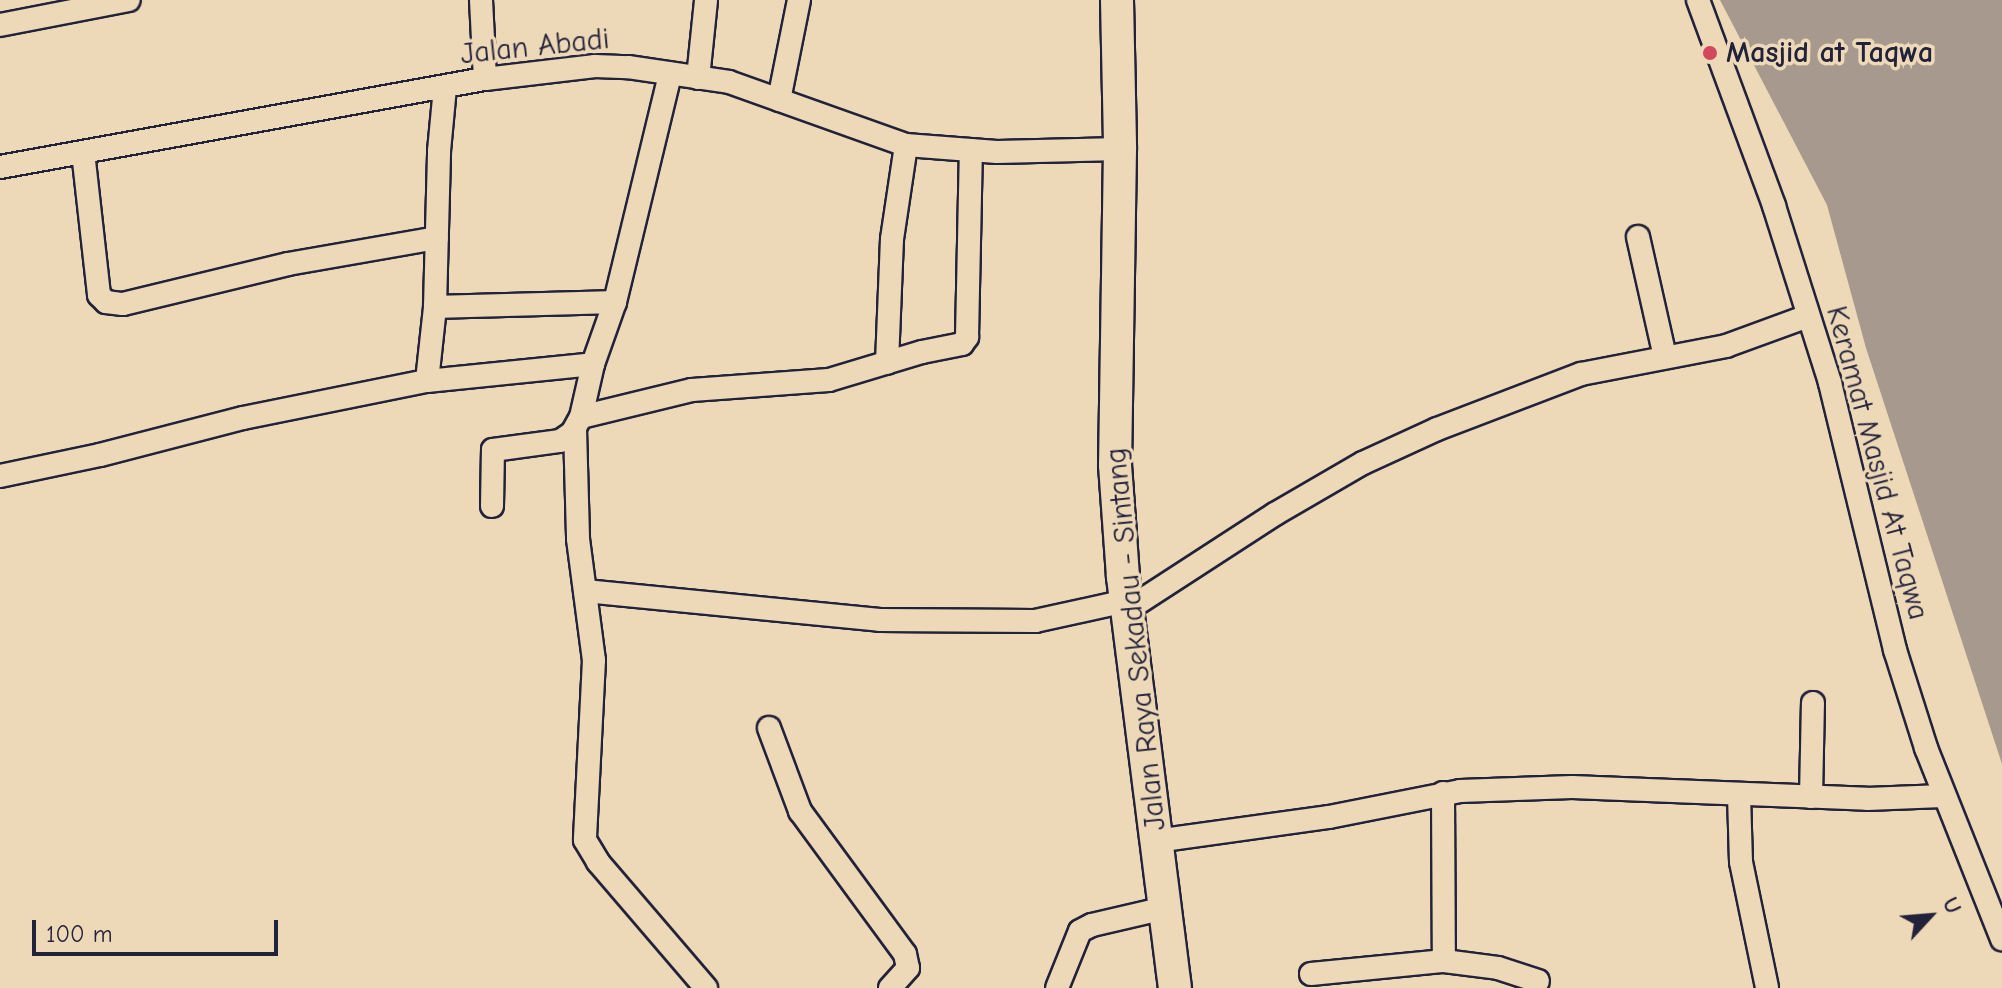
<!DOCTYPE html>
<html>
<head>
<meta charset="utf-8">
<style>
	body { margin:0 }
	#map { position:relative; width:2002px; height:988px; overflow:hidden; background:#edd8b7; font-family:"Comic Neue",sans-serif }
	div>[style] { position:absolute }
	.water>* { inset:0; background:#a7998d }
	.roads { filter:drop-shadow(2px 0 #22223b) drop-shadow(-2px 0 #22223b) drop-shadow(0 2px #22223b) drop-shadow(0 -2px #22223b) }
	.minor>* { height:22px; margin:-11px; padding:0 11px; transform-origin:11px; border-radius:11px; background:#edd8b7 }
	.highway>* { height:32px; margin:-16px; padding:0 16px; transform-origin:16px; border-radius:16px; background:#edd8b7 }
	.dots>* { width:22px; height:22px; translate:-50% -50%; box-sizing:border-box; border:4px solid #edd8b7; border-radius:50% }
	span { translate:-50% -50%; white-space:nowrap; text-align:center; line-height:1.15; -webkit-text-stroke:7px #edd8b7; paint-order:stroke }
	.street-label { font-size:30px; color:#22223b }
	.poi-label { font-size:30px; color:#22223b; font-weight:700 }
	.left { translate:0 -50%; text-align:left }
	.north { position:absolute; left:1890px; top:876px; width:80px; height:80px; -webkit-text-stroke:6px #edd8b7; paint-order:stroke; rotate:64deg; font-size:22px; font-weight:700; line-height:32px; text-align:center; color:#22223b }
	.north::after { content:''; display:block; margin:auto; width:28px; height:36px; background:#22223b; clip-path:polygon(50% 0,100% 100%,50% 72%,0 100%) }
	.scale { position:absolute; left:32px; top:920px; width:246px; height:36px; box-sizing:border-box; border:4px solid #22223b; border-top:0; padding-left:10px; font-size:24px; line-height:28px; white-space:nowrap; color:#22223b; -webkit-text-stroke:6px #edd8b7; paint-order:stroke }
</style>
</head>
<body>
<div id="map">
	<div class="water">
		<div style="clip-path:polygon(1720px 0,2002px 0,2002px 764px,1866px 348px,1827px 205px)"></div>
	</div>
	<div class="roads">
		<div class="minor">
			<div style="left:481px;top:0;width:79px;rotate:87.1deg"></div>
			<div style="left:1698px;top:0;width:220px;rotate:69.7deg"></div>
			<div style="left:1774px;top:206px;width:186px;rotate:72.4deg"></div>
			<div style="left:1830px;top:383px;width:275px;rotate:76.3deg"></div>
			<div style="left:1895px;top:650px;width:103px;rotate:72.4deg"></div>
			<div style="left:1926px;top:748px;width:206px;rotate:68.3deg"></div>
			<div style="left:0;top:25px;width:131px;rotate:-11deg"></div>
			<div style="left:698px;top:78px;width:78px;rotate:-84.1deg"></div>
			<div style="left:779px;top:100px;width:102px;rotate:-78.7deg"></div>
			<div style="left:83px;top:152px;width:144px;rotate:83.6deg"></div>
			<div style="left:99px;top:295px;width:10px;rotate:45deg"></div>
			<div style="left:106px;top:302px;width:17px;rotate:7deg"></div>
			<div style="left:123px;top:304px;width:170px;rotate:-13.6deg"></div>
			<div style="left:288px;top:264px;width:151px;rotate:-9.9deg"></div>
			<div style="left:0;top:167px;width:493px;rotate:-10.3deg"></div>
			<div style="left:485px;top:79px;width:111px;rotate:-6.7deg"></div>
			<div style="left:595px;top:66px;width:33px;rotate:2deg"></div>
			<div style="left:628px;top:67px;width:102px;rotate:8.4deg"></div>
			<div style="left:729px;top:82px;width:188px;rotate:19.6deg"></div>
			<div style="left:906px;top:145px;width:91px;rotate:4.4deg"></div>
			<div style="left:997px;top:152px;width:123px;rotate:-1.4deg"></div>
			<div style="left:1638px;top:237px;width:123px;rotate:77.3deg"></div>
			<div style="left:435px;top:307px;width:180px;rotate:-1.6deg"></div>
			<div style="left:887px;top:363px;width:124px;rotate:-87.7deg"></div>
			<div style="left:892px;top:239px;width:95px;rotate:-81.5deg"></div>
			<div style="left:427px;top:381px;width:74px;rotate:-83.8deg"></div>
			<div style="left:435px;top:307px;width:156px;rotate:-88.5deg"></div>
			<div style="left:439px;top:151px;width:64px;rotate:-84.6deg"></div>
			<div style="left:581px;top:417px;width:114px;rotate:-13.7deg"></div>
			<div style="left:692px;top:390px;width:137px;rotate:-4.2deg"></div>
			<div style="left:829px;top:380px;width:97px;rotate:-16.8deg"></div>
			<div style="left:922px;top:352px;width:41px;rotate:-11.3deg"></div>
			<div style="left:962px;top:344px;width:9px;rotate:-54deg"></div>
			<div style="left:967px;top:337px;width:187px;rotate:-88.8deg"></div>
			<div style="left:575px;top:429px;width:110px;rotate:88.4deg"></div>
			<div style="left:578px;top:539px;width:122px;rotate:82.5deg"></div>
			<div style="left:594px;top:660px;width:180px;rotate:92.9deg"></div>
			<div style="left:585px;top:840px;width:26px;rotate:59deg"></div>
			<div style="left:598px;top:862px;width:166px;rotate:49.4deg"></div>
			<div style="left:0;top:476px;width:102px;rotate:-11.9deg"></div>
			<div style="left:100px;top:455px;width:148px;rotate:-14.5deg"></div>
			<div style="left:243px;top:418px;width:188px;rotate:-11.4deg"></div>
			<div style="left:427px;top:381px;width:167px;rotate:-5.8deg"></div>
			<div style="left:492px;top:506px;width:56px;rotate:-89deg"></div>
			<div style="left:493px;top:450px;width:68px;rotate:-7.7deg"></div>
			<div style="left:560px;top:441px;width:14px;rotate:-34deg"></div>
			<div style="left:572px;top:433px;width:18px;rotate:-61deg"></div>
			<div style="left:581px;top:417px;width:54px;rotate:-77.2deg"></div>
			<div style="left:593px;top:364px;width:66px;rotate:-70.5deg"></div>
			<div style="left:615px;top:302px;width:235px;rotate:-76.4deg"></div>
			<div style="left:585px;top:591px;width:296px;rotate:5.6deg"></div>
			<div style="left:880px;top:620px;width:155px;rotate:0.4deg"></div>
			<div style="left:1035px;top:621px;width:93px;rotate:-12.4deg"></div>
			<div style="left:1127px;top:610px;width:176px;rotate:-33deg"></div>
			<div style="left:1275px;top:514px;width:102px;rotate:-30.1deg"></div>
			<div style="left:1363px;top:463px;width:81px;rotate:-24.7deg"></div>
			<div style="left:1437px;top:429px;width:154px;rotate:-20.9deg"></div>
			<div style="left:1581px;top:374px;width:148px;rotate:-10.9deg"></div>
			<div style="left:1726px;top:346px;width:87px;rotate:-20.1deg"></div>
			<div style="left:769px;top:728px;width:89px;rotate:69.5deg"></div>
			<div style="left:800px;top:811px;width:177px;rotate:53.7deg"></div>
			<div style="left:905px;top:954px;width:14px;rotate:78deg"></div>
			<div style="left:908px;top:968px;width:27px;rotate:132deg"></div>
			<div style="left:1443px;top:793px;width:168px;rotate:89.7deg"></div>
			<div style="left:1739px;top:795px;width:67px;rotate:88.3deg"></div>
			<div style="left:1741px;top:862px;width:129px;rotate:78.3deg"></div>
			<div style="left:1811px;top:797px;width:94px;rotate:-88.8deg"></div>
			<div style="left:1156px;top:841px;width:175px;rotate:-7.9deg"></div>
			<div style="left:1329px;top:817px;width:134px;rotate:-11.2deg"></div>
			<div style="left:1460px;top:791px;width:112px;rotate:-2deg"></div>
			<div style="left:1572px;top:787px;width:295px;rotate:2.3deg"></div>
			<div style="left:1867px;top:799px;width:76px;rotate:-2.3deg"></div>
			<div style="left:1311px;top:974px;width:134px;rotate:-5.6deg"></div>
			<div style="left:1444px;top:961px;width:54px;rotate:7.4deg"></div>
			<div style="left:1498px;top:968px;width:42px;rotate:18deg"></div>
			<div style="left:1057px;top:988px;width:61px;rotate:-68deg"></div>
			<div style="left:1080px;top:931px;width:13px;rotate:-27deg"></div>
			<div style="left:1092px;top:925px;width:75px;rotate:-13.1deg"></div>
		</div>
		<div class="highway">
			<div style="left:1117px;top:0;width:149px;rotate:88.8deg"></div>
			<div style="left:1120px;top:149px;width:316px;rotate:90.9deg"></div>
			<div style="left:1115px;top:465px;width:112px;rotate:85.9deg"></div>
			<div style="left:1123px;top:577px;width:414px;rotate:82.8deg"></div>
		</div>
	</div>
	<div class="dots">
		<div style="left:1710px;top:53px;background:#d1495b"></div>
	</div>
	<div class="street-label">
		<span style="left:535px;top:47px;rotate:-6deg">Jalan Abadi</span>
		<span style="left:1877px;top:463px;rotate:75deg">Keramat Masjid At Taqwa</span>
		<span style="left:1136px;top:639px;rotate:-96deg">Jalan Raya Sekadau - Sintang</span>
	</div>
	<div class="poi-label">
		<span class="left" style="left:1726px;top:53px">Masjid at Taqwa</span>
	</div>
	<div class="north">U</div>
	<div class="scale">100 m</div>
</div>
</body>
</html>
